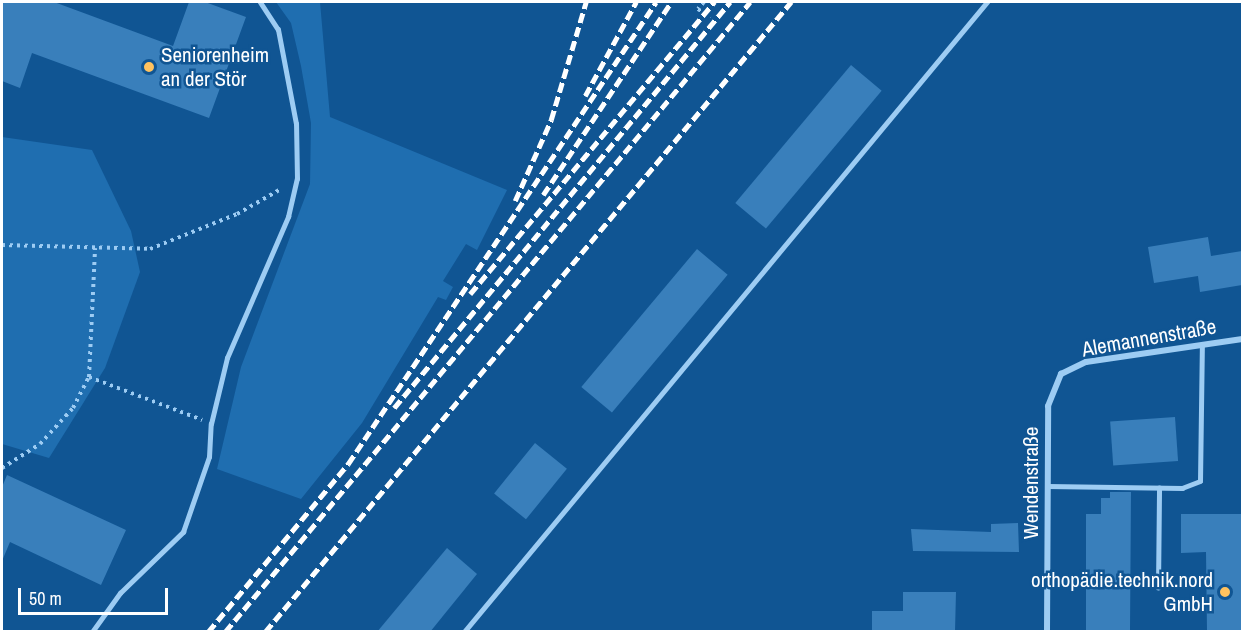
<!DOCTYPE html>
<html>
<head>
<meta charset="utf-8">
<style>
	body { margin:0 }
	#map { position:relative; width:1244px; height:633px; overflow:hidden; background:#105593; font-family:"Archivo Narrow",sans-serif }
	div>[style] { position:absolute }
	.green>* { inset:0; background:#1f6eb0 }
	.building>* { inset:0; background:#397fbb; transform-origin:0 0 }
	.path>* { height:4px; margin-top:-2px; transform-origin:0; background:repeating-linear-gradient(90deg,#9dccf3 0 3px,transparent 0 7.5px) }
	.service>* { height:4.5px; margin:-2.25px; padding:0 2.25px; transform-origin:2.25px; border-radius:2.25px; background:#9dccf3 }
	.minor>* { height:6px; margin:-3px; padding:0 3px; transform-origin:3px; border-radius:3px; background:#9dccf3 }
	.rail>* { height:4.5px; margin-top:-2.25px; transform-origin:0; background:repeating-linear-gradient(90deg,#fff 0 10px,transparent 0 14.5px) }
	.dots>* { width:16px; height:16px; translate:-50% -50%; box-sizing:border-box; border:3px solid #105593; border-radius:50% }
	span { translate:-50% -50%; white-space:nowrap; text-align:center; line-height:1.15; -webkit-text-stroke:5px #105593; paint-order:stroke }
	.poi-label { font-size:21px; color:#fff }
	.left { translate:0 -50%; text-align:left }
	.right { translate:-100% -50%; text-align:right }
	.street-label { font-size:21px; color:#fff }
	.frame { position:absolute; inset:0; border:3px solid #fff; pointer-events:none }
	.scale { position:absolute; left:18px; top:588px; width:150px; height:27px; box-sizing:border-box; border:3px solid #fff; border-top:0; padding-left:8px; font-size:18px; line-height:21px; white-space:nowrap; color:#fff; -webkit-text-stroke:4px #105593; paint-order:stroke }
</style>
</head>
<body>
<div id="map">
	<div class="green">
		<div style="clip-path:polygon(276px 2px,320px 2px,330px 117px,507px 190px,477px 250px,466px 244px,443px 281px,453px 287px,446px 300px,438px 297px,362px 423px,301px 499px,217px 469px,241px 367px,310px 184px,311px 123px,301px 66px,291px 23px)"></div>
		<div style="clip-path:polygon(2px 137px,92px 150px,131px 231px,140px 272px,105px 368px,49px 458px,2px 444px)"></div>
	</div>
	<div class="building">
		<div style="clip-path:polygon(2px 2px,54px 2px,173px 46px,189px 2px,205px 2px,246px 17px,209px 118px,32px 53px,20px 88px,2px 81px)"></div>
		<div style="left:851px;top:65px;width:40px;height:180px;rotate:40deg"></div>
		<div style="clip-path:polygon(1208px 237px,1211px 256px,1242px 251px,1242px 285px,1200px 292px,1198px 276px,1154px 283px,1148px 247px)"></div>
		<div style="left:697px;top:249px;width:40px;height:180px;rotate:40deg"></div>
		<div style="left:1175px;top:417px;width:44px;height:65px;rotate:86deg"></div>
		<div style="left:535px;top:443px;width:41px;height:65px;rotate:39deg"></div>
		<div style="clip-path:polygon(7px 475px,126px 530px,101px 585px,10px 542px,2px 561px,2px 487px)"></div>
		<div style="clip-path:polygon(1110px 492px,1131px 492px,1130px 632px,1086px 632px,1086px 514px,1101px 514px,1101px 498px,1110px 498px)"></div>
		<div style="clip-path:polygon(1181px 514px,1242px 514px,1242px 632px,1207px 632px,1206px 552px,1181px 553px)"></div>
		<div style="clip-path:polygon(1018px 523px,1019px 552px,913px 551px,911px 529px,991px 532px,991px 524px)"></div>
		<div style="clip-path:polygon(447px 548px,477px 574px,430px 632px,377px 632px)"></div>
		<div style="clip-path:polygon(903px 592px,956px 592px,955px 632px,872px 632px,872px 611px,903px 611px)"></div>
	</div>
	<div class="path">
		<div style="left:704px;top:2px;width:9px;rotate:131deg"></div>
		<div style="left:698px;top:9px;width:15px;rotate:37deg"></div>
		<div style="left:2px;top:245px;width:148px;rotate:1.5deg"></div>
		<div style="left:150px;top:249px;width:94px;rotate:-21.9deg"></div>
		<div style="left:237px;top:214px;width:51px;rotate:-29.6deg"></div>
		<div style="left:89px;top:377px;width:121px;rotate:20.8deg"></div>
		<div style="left:2px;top:468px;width:45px;rotate:-32.3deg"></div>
		<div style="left:40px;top:444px;width:49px;rotate:-47.5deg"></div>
		<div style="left:73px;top:408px;width:35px;rotate:-63deg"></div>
		<div style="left:89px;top:377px;width:129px;rotate:-87.3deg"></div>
	</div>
	<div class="service">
		<div style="left:1048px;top:486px;width:134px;rotate:0.9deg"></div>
		<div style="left:1182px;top:488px;width:19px;rotate:-21deg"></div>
		<div style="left:1200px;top:481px;width:136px;rotate:-89.2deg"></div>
		<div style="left:1158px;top:588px;width:100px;rotate:-89.4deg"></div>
		<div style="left:92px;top:632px;width:48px;rotate:-54.3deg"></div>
		<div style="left:120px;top:593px;width:88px;rotate:-44.1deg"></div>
		<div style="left:183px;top:532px;width:79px;rotate:-70.9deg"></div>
		<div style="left:209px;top:457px;width:33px;rotate:-87deg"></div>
		<div style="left:211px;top:424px;width:68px;rotate:-76.4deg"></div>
		<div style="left:227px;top:358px;width:154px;rotate:-66.6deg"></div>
		<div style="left:288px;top:217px;width:39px;rotate:-77deg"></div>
		<div style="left:297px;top:179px;width:55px;rotate:-91deg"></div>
		<div style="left:296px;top:124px;width:96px;rotate:-100.8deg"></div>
		<div style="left:278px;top:30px;width:33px;rotate:-123deg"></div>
		<div style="left:464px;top:632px;width:819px;rotate:-50.3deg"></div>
	</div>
	<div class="minor">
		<div style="left:1047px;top:632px;width:226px;rotate:-89.7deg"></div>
		<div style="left:1048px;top:406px;width:35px;rotate:-68deg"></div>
		<div style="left:1061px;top:374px;width:28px;rotate:-26deg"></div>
		<div style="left:1086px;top:362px;width:158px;rotate:-8.4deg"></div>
	</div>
	<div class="rail">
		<div style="left:585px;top:96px;width:107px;rotate:-61.5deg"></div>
		<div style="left:543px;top:195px;width:232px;rotate:-56.4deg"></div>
		<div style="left:515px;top:201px;width:89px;rotate:-66deg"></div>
		<div style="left:551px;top:120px;width:123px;rotate:-73.5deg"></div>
		<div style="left:470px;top:294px;width:381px;rotate:-50.1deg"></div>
		<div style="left:394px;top:408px;width:527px;rotate:-50.39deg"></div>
		<div style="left:208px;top:632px;width:219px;rotate:-50.2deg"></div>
		<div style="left:348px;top:464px;width:555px;rotate:-56.31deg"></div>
		<div style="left:225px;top:632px;width:820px;rotate:-50.19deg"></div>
		<div style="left:265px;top:632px;width:821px;rotate:-50.14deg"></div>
	</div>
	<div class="dots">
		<div style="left:149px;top:67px;background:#ffc25f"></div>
		<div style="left:1225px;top:592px;background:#ffc25f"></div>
	</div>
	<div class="poi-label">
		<span class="left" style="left:161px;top:67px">Seniorenheim<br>an der Stör</span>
		<span class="right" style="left:1213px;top:592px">orthopädie.technik.nord<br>GmbH</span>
	</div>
	<div class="street-label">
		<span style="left:1149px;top:338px;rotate:-10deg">Alemannenstraße</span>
		<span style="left:1031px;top:483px;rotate:-90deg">Wendenstraße</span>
	</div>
	<div class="frame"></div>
	<div class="scale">50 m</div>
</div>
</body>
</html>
